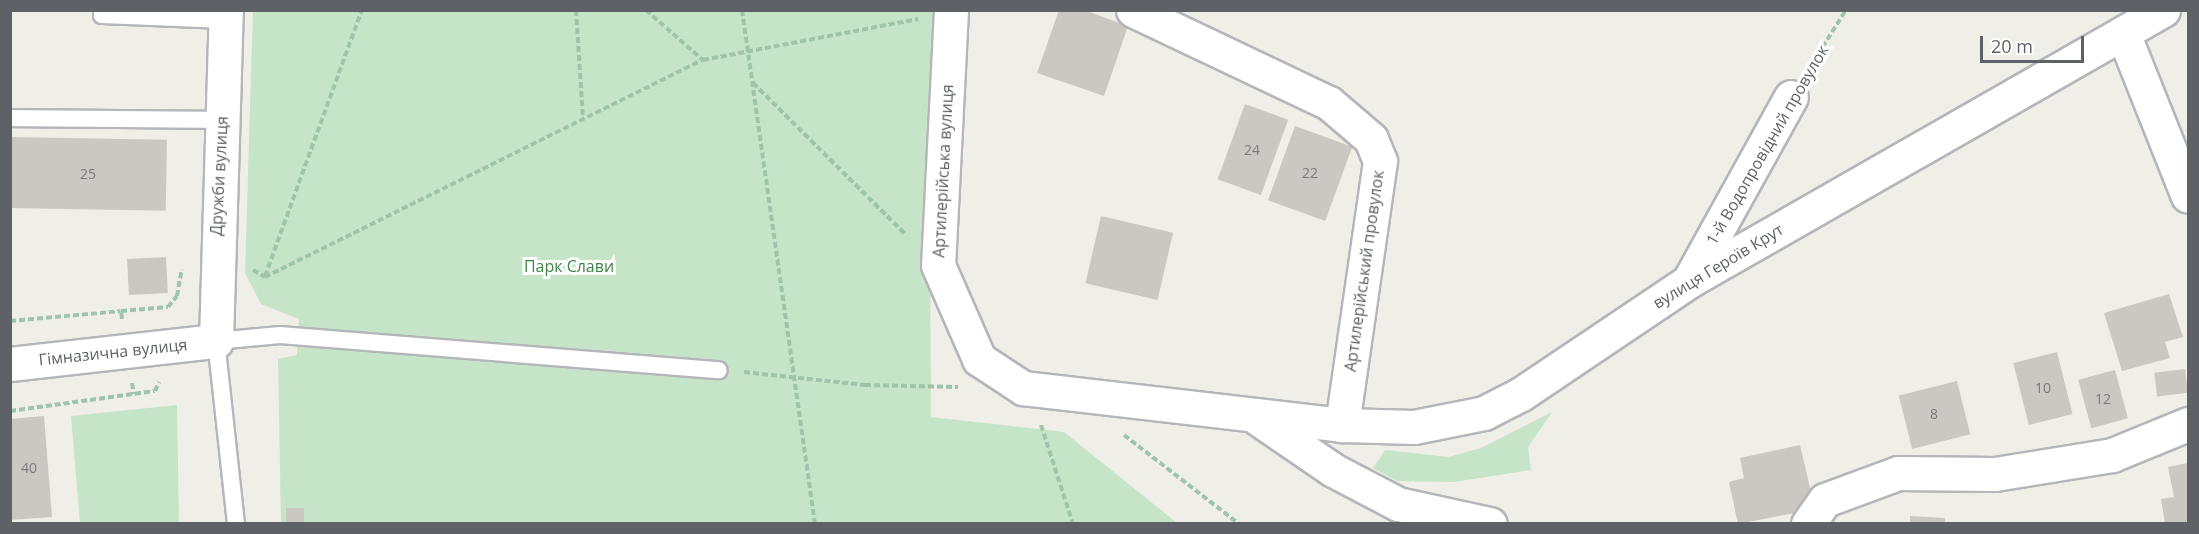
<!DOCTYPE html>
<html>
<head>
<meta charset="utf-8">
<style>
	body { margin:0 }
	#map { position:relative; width:2199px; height:534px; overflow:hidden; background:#efeee7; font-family:"Open Sans",sans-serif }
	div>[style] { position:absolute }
	.green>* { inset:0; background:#c6e4c8 }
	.building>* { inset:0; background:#cbc8c3; transform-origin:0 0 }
	.path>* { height:4px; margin-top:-2px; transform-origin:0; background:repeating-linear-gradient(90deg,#9fc4ac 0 6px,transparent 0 9px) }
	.roads { filter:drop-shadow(2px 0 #b4b6ba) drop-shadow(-2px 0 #b4b6ba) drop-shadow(0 2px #b4b6ba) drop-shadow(0 -2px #b4b6ba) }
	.lane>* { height:16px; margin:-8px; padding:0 8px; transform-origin:8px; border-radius:8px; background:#fff }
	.street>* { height:33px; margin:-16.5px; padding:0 16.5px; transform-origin:16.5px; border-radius:16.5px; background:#fff }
	.secondary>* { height:33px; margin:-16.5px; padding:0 16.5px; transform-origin:16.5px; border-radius:16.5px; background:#fff }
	span { translate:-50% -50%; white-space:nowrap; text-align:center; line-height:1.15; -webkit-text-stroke:6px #fff; paint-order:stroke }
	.number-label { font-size:14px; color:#797b7c }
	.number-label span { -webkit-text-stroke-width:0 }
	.street-label { font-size:16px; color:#5e6165 }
	.park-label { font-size:16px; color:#3f8447 }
	.frame { position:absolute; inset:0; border:12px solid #5e6165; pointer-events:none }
	.scale { position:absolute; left:1980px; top:36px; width:104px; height:27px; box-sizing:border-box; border:3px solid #5e6165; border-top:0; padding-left:8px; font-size:18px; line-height:21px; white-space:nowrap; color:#5e6165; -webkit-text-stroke:4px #fff; paint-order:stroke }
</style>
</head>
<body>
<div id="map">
	<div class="green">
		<div style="clip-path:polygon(253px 11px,938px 11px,930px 234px,931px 417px,1064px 432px,1177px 523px,281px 523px,278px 359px,297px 355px,299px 319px,261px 304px,245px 273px)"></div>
		<div style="clip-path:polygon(177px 405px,179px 523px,80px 523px,71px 416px)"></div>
		<div style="clip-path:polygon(1552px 412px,1528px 447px,1531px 470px,1454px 482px,1397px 481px,1373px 468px,1385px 450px,1449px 457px,1481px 448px)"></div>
	</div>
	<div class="building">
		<div style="clip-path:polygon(1059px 10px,1084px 10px,1128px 26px,1104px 96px,1037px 73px)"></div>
		<div style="left:1245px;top:104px;width:46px;height:80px;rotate:20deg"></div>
		<div style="left:1295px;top:126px;width:61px;height:79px;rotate:20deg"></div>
		<div style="left:10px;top:137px;width:157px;height:71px;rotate:1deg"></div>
		<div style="left:1101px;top:216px;width:74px;height:69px;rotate:13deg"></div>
		<div style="left:166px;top:257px;width:36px;height:39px;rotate:87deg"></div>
		<div style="clip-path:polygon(2169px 294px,2183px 337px,2165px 342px,2170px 358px,2122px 371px,2104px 313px)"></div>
		<div style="left:2057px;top:352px;width:64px;height:45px;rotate:76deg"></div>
		<div style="left:2185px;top:369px;width:24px;height:31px;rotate:83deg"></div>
		<div style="left:2115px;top:370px;width:50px;height:38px;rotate:75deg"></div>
		<div style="left:1957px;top:381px;width:55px;height:60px;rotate:76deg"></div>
		<div style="clip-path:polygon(44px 416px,52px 517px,10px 520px,10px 419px)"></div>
		<div style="clip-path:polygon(1800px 445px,1815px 509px,1738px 524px,1729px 482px,1744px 478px,1740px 458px)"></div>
		<div style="clip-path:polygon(2188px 463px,2188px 524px,2165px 524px,2161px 499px,2174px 497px,2168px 467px)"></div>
		<div style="left:286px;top:508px;width:18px;height:16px"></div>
		<div style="clip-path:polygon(1910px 516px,1945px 518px,1945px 524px,1910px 524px)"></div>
	</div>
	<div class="path">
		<div style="left:576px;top:10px;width:109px;rotate:86.3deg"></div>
		<div style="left:646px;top:10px;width:76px;rotate:41.3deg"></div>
		<div style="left:742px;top:10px;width:519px;rotate:81.92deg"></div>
		<div style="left:1808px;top:70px;width:71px;rotate:-57.7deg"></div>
		<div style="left:753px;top:83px;width:214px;rotate:44.8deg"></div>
		<div style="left:253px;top:270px;width:14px;rotate:30deg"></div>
		<div style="left:265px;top:276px;width:283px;rotate:-70deg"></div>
		<div style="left:265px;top:277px;width:489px;rotate:-26.4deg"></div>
		<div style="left:703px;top:60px;width:219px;rotate:-10.8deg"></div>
		<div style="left:122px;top:319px;width:8px;rotate:-97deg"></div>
		<div style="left:121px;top:311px;width:47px;rotate:-4.9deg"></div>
		<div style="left:168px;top:307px;width:14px;rotate:-51deg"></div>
		<div style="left:177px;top:296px;width:27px;rotate:-80deg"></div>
		<div style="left:10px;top:321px;width:111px;rotate:-5.1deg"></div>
		<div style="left:744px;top:372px;width:122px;rotate:6.1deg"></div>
		<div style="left:865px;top:385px;width:93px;rotate:1.2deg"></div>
		<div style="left:132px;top:383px;width:11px;rotate:80deg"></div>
		<div style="left:10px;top:411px;width:146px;rotate:-7.9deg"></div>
		<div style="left:155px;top:391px;width:10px;rotate:-66deg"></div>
		<div style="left:1041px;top:425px;width:104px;rotate:72.1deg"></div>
		<div style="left:1124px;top:435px;width:145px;rotate:37.7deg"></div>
	</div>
	<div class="roads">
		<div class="lane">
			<div style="left:102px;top:10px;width:5px;rotate:90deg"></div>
			<div style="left:102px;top:15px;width:123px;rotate:2.3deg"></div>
			<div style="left:10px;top:118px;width:212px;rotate:0.5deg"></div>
			<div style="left:236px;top:524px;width:184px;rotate:-96.2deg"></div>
			<div style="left:216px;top:341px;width:64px;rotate:-5.4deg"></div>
			<div style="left:280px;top:335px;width:440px;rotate:4.6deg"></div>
		</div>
		<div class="street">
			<div style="left:951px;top:10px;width:255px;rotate:92.9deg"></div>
			<div style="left:938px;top:265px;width:103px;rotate:66.4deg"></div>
			<div style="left:979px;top:359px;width:53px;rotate:33.4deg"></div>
			<div style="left:1023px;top:388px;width:321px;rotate:6.6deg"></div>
			<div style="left:1342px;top:425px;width:72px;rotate:1.6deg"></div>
			<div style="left:1414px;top:427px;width:71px;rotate:-11.3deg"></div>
			<div style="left:1484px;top:413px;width:42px;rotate:-27.2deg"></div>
			<div style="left:1521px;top:394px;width:202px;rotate:-33.9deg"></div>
			<div style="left:1689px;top:281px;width:546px;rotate:-29.76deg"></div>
			<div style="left:1133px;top:10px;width:217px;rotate:25.4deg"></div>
			<div style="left:1329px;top:103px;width:55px;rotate:40.6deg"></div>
			<div style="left:1371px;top:139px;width:24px;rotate:68deg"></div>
			<div style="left:1380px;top:161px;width:267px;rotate:98.2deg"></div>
			<div style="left:2123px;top:33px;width:175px;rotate:68.3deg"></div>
			<div style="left:1690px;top:279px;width:208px;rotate:-61deg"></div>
			<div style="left:1257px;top:418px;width:92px;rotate:34.4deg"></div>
			<div style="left:1333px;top:470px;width:73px;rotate:27.6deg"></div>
			<div style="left:1398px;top:504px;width:94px;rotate:12.3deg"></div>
			<div style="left:1808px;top:524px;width:29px;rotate:-55deg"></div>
			<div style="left:1825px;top:500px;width:78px;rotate:-20.3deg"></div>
			<div style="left:1898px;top:473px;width:97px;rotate:0.6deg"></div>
			<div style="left:1995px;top:474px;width:119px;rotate:-9.2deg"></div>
			<div style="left:2112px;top:455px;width:82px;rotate:-22.2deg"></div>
		</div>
		<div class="secondary">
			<div style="left:10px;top:364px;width:207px;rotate:-6.4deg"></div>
			<div style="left:216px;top:341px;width:331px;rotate:-88.3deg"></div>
		</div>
	</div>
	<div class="number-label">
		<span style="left:1252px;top:150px">24</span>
		<span style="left:1310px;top:173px">22</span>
		<span style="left:88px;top:174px">25</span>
		<span style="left:2043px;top:388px">10</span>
		<span style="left:2103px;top:399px">12</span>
		<span style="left:1934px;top:414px">8</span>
		<span style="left:29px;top:468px">40</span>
	</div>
	<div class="street-label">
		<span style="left:1767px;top:145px;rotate:-60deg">1-й Водопровідний провулок</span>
		<span style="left:943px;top:171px;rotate:-87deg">Артилерійська вулиця</span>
		<span style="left:219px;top:176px;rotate:-87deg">Дружби вулиця</span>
		<span style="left:1718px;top:266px;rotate:-31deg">вулиця Героїв Крут</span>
		<span style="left:1364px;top:271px;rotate:-82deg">Артилерійський провулок</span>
		<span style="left:113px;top:352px;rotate:-6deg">Гімназична вулиця</span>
	</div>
	<div class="park-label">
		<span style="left:569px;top:266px">Парк Слави</span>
	</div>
	<div class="frame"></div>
	<div class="scale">20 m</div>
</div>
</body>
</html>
